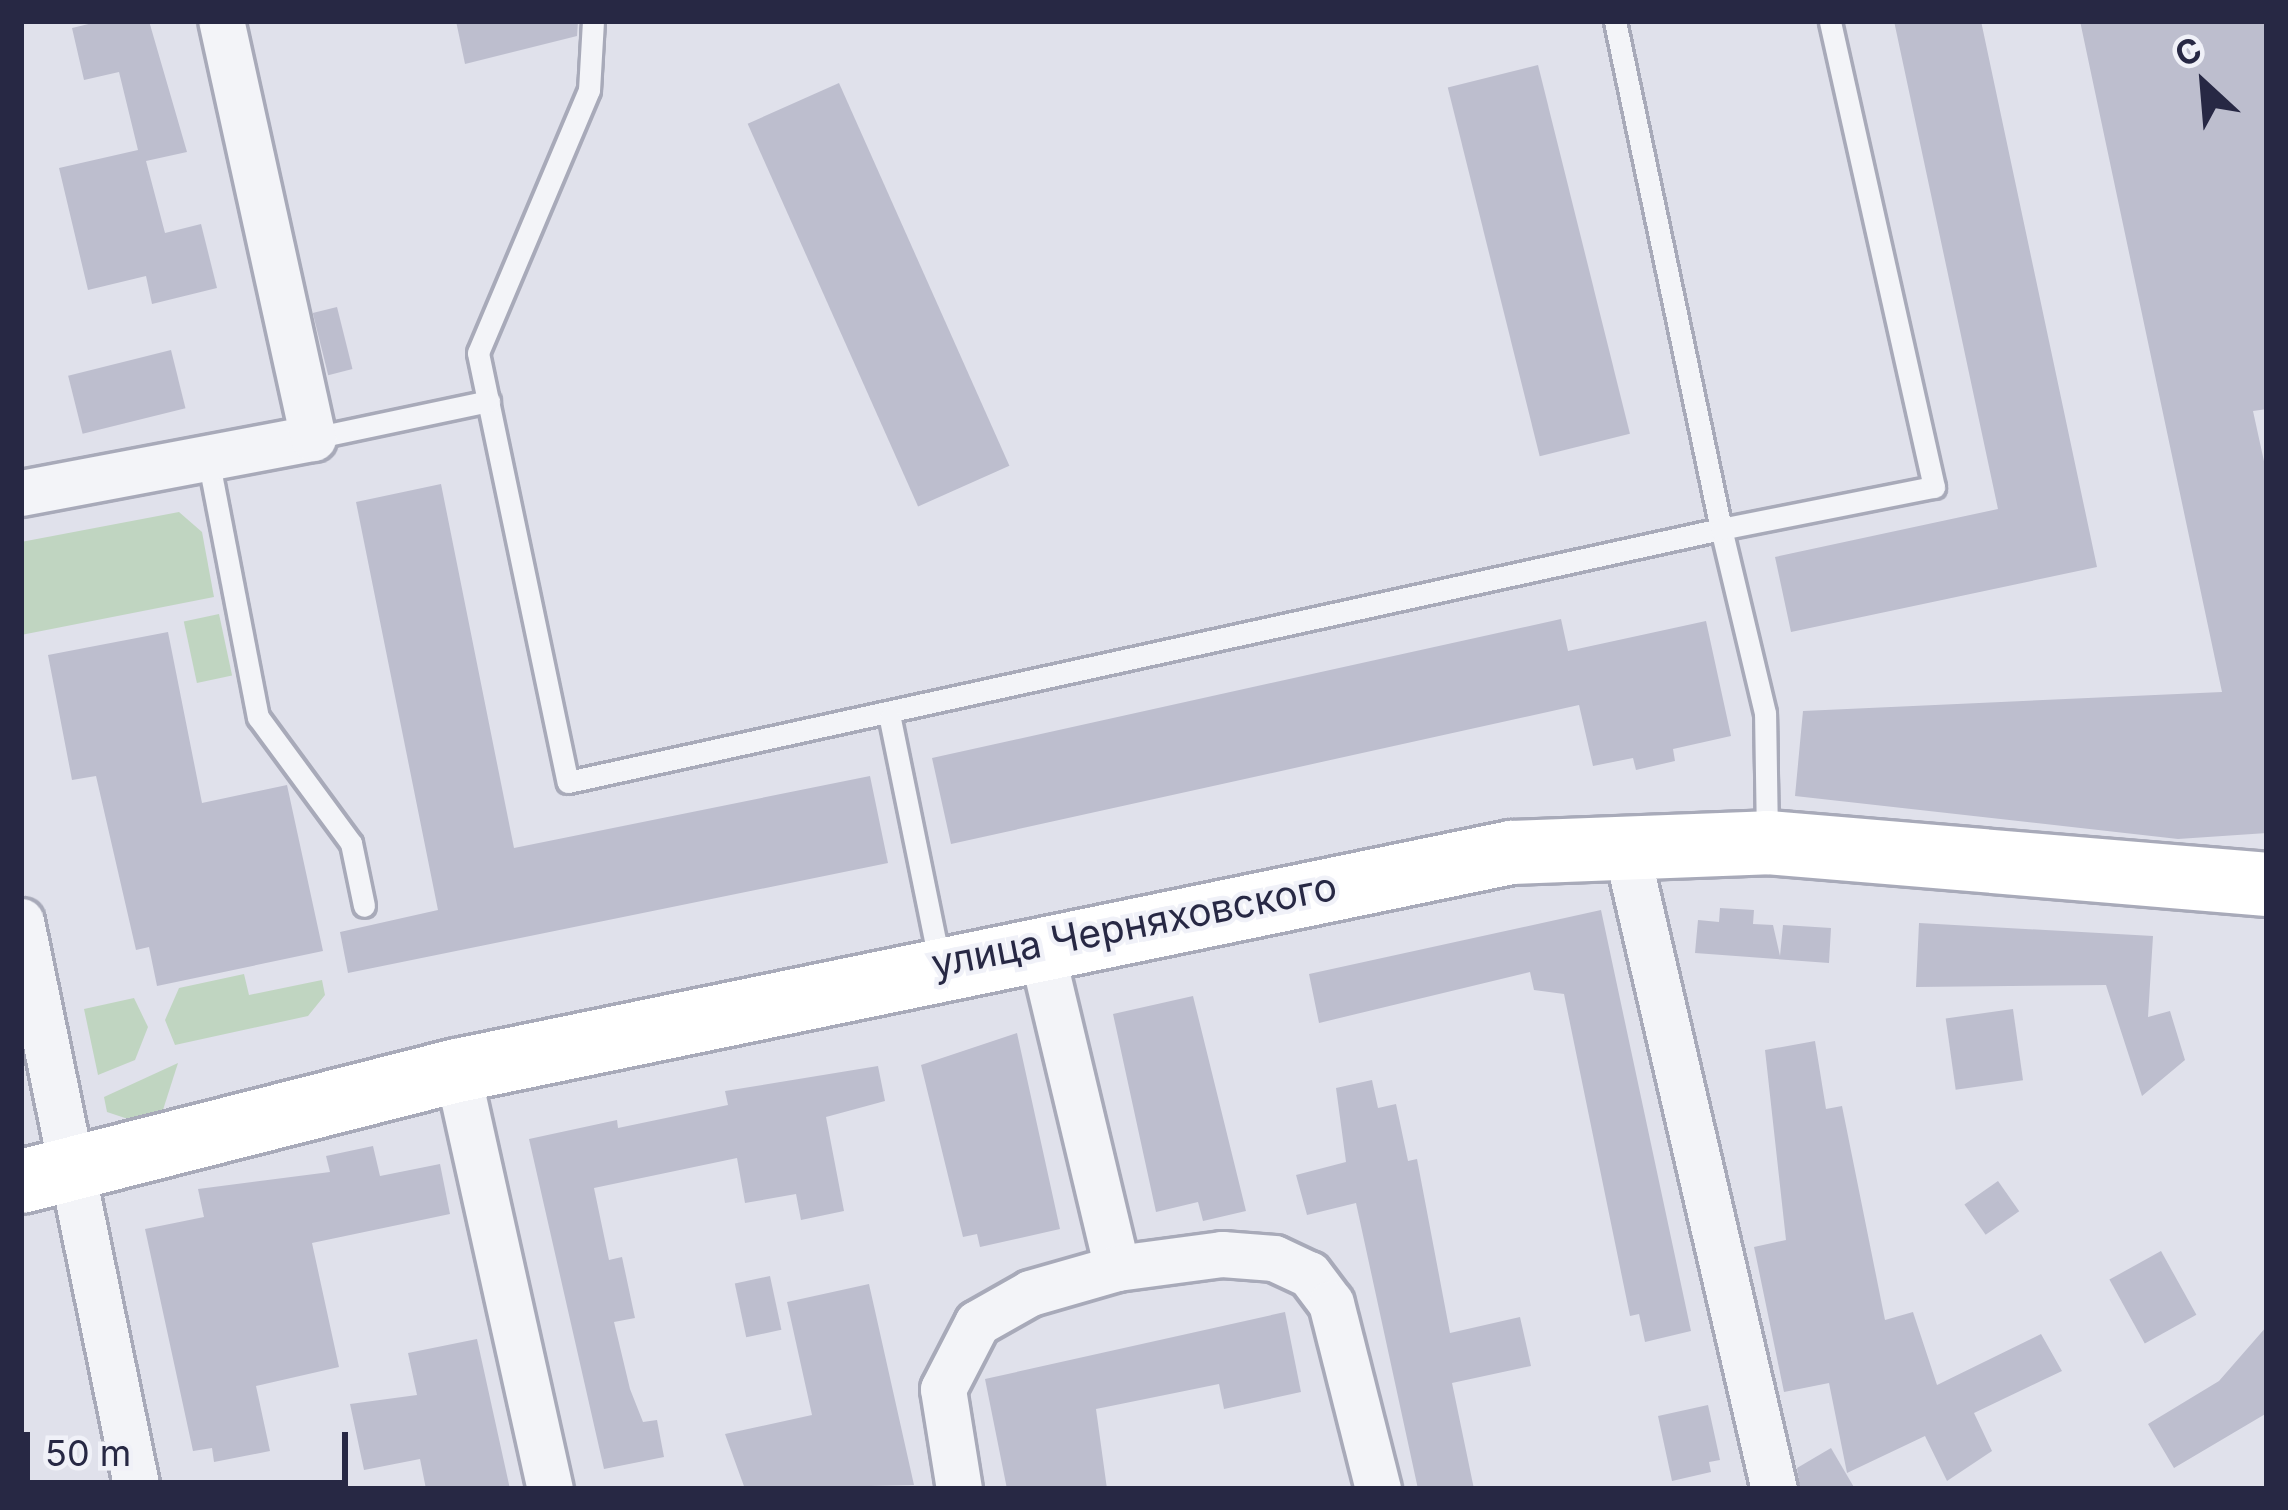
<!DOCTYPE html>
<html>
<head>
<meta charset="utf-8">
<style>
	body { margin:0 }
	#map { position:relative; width:2288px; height:1510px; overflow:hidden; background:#e0e1eb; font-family:Inter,sans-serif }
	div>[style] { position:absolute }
	.green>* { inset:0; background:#c0d5c1; transform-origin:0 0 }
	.building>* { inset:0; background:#bdbece; transform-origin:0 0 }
	.roads { filter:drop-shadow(3px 0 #a8aab9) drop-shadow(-3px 0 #a8aab9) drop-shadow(0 3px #a8aab9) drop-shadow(0 -3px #a8aab9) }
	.service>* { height:21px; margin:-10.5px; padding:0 10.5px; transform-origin:10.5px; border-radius:10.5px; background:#f3f4f8 }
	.minor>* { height:45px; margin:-22.5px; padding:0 22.5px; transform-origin:22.5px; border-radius:22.5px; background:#f3f4f8 }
	.secondary>* { height:63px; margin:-31.5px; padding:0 31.5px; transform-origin:31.5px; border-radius:31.5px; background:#fff }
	span { translate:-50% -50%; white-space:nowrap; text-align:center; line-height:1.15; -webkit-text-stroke:9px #f0f1f8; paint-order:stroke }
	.street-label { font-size:39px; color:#272844 }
	.frame { position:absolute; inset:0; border:24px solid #272844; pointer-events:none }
	.north { position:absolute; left:2144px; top:24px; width:120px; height:120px; -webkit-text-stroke:9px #f0f1f8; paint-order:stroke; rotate:334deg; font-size:33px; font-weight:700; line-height:48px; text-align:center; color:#272844 }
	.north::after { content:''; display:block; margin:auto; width:42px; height:54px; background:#272844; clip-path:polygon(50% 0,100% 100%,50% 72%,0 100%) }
	.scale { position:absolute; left:24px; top:1432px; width:324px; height:54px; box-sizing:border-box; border:6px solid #272844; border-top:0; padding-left:15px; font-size:36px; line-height:42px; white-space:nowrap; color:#272844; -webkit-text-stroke:9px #f0f1f8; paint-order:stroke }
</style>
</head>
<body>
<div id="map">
	<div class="green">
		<div style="clip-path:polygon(179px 512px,202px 532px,214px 597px,21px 635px,21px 542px)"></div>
		<div style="left:219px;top:614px;width:63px;height:36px;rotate:78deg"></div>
		<div style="clip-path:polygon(244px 974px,249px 995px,322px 980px,325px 995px,308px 1016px,175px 1045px,165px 1020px,179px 988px)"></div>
		<div style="clip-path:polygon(134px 998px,148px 1027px,135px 1060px,98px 1075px,84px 1009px)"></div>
		<div style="clip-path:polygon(178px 1063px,162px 1113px,137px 1122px,107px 1112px,104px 1097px)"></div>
	</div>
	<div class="building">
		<div style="clip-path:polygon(101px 21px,149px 21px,187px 152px,146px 161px,165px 233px,201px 224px,217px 288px,152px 304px,146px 276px,88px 290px,59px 168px,138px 150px,119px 72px,84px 80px,72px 28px)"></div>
		<div style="clip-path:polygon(456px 21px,578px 21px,577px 36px,465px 64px)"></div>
		<div style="clip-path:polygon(1894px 21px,1981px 21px,2097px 567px,1791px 632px,1775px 557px,1998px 509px)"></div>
		<div style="clip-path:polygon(2080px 21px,2267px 21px,2267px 409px,2253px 411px,2267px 475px,2267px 833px,2178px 839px,1795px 796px,1803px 711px,2222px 692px)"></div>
		<div style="left:1538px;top:65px;width:380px;height:93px;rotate:76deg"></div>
		<div style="left:839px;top:83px;width:419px;height:100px;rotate:66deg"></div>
		<div style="left:337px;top:307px;width:64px;height:25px;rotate:76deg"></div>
		<div style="left:171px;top:350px;width:60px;height:106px;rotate:76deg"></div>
		<div style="clip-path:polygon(441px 484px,514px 848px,870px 776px,888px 863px,348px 973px,340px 932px,438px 910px,356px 502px)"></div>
		<div style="clip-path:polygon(1561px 619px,1568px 651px,1706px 621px,1731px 736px,1673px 749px,1675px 761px,1636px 770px,1633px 758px,1593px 766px,1579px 705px,951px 844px,932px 758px)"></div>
		<div style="clip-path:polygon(168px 632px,202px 803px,287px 785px,323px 951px,157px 986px,149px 947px,136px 950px,96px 776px,72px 780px,48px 655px)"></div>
		<div style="clip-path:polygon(1720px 908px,1754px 910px,1753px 924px,1773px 925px,1780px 956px,1783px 925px,1831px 928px,1829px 963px,1695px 953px,1698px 920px,1719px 922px)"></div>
		<div style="clip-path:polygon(1601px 910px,1691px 1331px,1645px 1342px,1639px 1314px,1630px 1316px,1564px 994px,1534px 990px,1530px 972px,1319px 1023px,1309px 974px)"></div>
		<div style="clip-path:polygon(1919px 923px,2153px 936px,2148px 1017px,2170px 1011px,2185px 1060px,2142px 1096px,2106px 985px,1916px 987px)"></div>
		<div style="clip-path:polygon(1193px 996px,1246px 1211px,1203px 1221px,1198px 1202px,1156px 1212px,1113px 1014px)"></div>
		<div style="left:2013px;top:1009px;width:72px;height:68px;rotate:82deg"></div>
		<div style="clip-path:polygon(1017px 1033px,1060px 1229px,980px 1247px,977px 1234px,963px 1237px,921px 1065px)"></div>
		<div style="clip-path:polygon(1815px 1041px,1826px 1109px,1842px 1106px,1885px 1320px,1913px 1312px,1937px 1385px,2041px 1334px,2062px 1371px,1974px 1413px,1992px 1451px,1947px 1481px,1925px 1436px,1847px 1473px,1829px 1383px,1784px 1392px,1754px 1247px,1786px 1240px,1765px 1050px)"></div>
		<div style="clip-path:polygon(878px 1066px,885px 1101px,826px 1117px,844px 1211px,801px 1220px,796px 1194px,745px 1203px,737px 1158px,594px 1188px,609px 1260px,622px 1257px,635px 1318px,614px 1322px,630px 1389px,643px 1422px,657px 1420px,664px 1457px,604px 1469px,529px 1139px,617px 1120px,618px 1128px,728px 1105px,725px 1091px)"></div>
		<div style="clip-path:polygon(1372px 1080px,1378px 1108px,1396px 1104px,1408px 1161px,1417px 1159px,1450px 1333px,1520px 1317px,1531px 1366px,1452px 1383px,1474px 1489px,1418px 1489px,1356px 1203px,1307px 1215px,1296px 1175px,1346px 1162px,1336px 1088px)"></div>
		<div style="clip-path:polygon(373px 1146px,380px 1176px,440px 1164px,450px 1214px,312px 1243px,339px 1367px,256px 1386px,270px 1451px,214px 1462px,212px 1448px,193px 1451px,145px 1229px,204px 1217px,198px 1189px,330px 1172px,326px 1156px)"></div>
		<div style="left:1998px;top:1181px;width:37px;height:41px;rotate:55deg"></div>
		<div style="left:2161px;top:1251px;width:73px;height:59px;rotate:61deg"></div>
		<div style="left:770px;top:1276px;width:55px;height:36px;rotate:78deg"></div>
		<div style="clip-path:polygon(869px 1284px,914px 1485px,745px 1489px,725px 1434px,812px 1415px,787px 1302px)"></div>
		<div style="clip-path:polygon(1285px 1312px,1301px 1392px,1224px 1409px,1219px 1384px,1096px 1409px,1107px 1489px,1007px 1489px,985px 1379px)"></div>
		<div style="clip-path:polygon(2267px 1326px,2267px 1413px,2174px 1468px,2148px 1424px,2219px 1381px)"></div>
		<div style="clip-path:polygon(477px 1339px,510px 1489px,426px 1489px,420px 1459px,364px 1470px,350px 1404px,417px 1395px,408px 1353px)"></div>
		<div style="clip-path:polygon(1708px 1405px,1720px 1460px,1709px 1462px,1711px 1472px,1672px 1481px,1658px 1416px)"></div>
		<div style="clip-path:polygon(1831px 1448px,1855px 1489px,1800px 1489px,1797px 1468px)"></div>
	</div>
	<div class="roads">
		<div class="service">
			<div style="left:593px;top:21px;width:69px;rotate:93.3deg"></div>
			<div style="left:589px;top:90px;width:285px;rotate:112.9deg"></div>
			<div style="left:478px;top:353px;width:438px;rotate:78.2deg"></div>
			<div style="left:568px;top:782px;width:1180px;rotate:-12.38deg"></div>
			<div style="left:1721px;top:529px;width:519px;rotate:-101.79deg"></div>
			<div style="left:313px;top:438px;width:180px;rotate:-11.9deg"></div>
			<div style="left:208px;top:458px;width:264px;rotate:79.1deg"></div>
			<div style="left:258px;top:717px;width:157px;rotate:53.6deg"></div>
			<div style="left:351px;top:843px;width:64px;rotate:78.3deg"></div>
			<div style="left:890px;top:719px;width:250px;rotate:78.5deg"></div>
			<div style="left:1767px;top:837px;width:124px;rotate:-90.9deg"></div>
			<div style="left:1765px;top:713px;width:189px;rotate:-103.4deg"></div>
			<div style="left:1721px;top:529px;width:217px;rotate:-11.2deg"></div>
			<div style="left:1934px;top:487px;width:477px;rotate:-102.6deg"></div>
		</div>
		<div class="minor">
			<div style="left:21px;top:493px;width:297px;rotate:-10.7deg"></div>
			<div style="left:313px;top:438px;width:427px;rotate:-102.4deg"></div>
			<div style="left:1624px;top:840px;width:666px;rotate:76.99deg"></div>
			<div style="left:21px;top:921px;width:580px;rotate:78.46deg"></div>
			<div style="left:1040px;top:945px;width:332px;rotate:76.6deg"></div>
			<div style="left:457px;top:1070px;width:429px;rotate:77.5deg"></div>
			<div style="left:959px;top:1489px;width:101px;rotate:-99.1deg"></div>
			<div style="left:943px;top:1389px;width:74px;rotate:-62.7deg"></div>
			<div style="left:977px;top:1323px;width:61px;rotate:-29.5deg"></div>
			<div style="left:1030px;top:1293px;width:91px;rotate:-16deg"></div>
			<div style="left:1117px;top:1268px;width:106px;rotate:-7.6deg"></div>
			<div style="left:1222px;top:1254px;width:52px;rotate:4.4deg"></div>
			<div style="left:1274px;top:1258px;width:38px;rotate:25deg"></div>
			<div style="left:1309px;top:1274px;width:36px;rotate:53deg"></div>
			<div style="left:1331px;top:1303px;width:192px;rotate:75.8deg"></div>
		</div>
		<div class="secondary">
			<div style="left:21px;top:1181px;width:450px;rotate:-14.3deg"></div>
			<div style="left:457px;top:1070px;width:1076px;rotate:-11.69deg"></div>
			<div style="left:1511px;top:852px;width:256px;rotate:-2.2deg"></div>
			<div style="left:1767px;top:842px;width:502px;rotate:4.8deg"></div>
		</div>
	</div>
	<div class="street-label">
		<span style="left:1134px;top:925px;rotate:-11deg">улица Черняховского</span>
	</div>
	<div class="frame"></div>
	<div class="north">С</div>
	<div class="scale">50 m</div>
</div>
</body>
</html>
